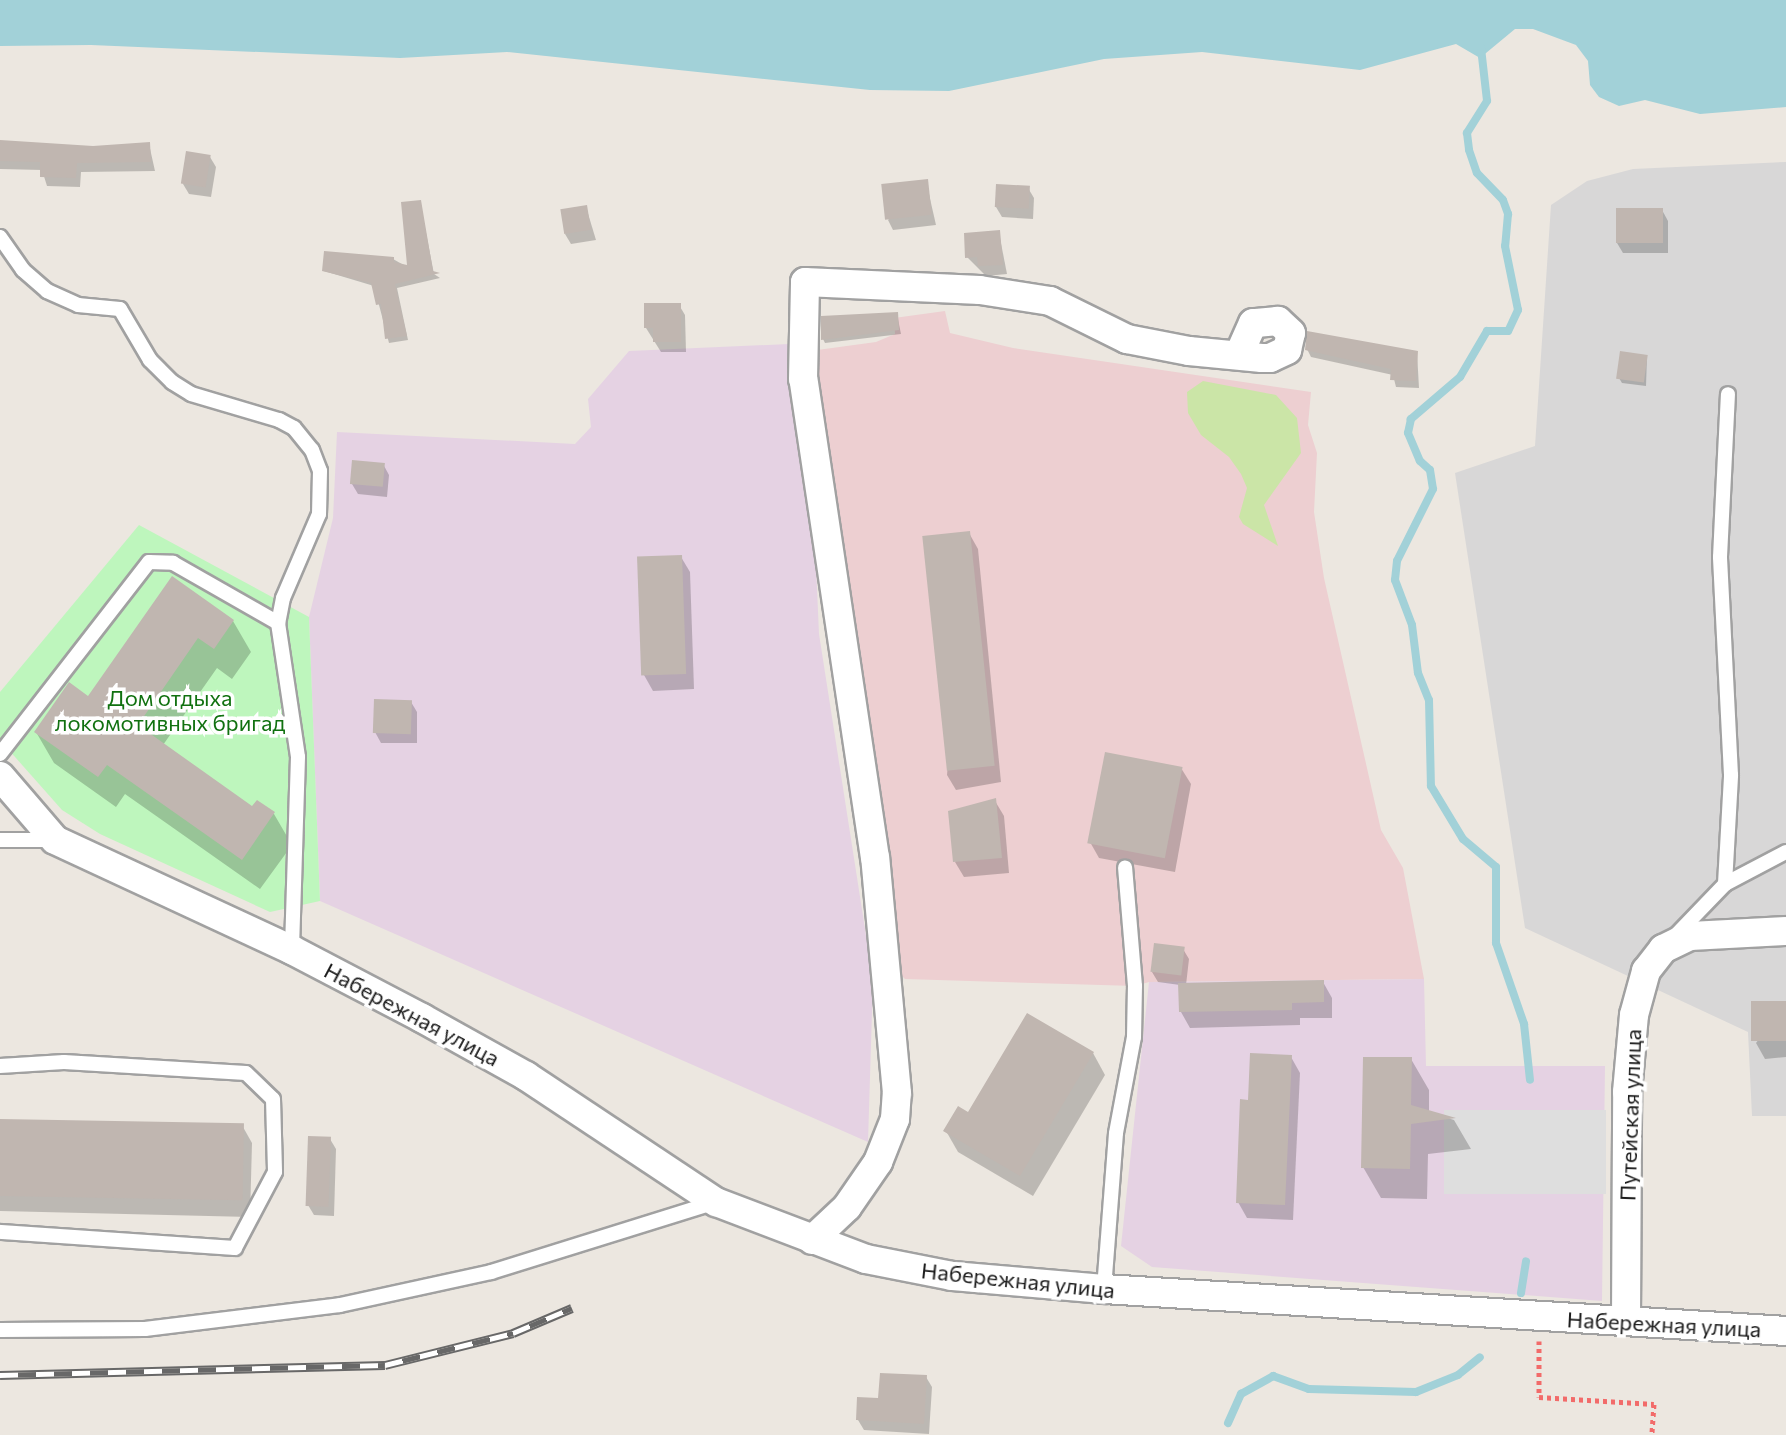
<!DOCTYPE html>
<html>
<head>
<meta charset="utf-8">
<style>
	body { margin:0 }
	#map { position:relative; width:1786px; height:1435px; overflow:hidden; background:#ece7e0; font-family:Commissioner,sans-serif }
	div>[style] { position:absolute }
	.residential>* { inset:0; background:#d8d7d7 }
	.commercial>* { inset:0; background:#edcfd1 }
	.industrial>* { inset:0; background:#e5d2e3 }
	.grass>* { inset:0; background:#cbe5a7 }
	.park>* { inset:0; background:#bef6bd }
	.parking>* { inset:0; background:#dedede; transform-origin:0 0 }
	.water>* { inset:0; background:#a2d1d8 }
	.shadow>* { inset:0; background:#0003 }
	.stream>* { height:8px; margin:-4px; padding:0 4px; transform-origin:4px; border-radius:4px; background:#a2d1d8 }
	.building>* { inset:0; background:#c0b6b0; transform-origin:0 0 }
	.path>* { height:5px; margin-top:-2.5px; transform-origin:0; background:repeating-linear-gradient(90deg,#f26b6a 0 4px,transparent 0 8px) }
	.roads { filter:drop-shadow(2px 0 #a1a1a1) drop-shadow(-2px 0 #a1a1a1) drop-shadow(0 2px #a1a1a1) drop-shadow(0 -2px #a1a1a1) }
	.service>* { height:14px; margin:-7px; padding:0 7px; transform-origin:7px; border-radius:7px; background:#fff }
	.minor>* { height:28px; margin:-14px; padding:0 14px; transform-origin:14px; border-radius:14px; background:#fff }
	.rail>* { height:9px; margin-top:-4.5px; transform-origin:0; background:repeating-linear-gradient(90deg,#fff 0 18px,#686868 0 36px); box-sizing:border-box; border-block:2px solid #686868 }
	span { translate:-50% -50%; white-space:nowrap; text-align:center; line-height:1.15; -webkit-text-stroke:7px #fff; paint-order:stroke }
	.park-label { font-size:22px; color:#117110 }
	.street-label { font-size:22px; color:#1a1a1a }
</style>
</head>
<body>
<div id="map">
	<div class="residential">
		<div style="clip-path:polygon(1786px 162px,1786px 1116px,1752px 1116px,1748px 1032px,1525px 928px,1455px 473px,1535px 446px,1551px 205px,1587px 181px,1633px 169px)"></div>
	</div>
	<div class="commercial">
		<div style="clip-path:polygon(945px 311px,950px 333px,1013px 348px,1311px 392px,1308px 425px,1317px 453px,1314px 512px,1324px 578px,1381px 830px,1403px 868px,1424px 979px,1149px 982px,1135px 986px,905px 979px,901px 975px,810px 351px,876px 342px,895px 334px,894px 318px)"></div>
	</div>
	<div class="industrial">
		<div style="clip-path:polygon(789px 344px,816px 566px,819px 634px,873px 980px,868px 1142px,320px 901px,309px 617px,333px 518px,337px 432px,575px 444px,591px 427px,588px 399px,629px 351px)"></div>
		<div style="clip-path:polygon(1424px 979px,1426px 1066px,1605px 1066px,1602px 1301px,1152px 1267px,1121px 1246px,1149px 982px)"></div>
	</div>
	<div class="grass">
		<div style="clip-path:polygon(1203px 381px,1276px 395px,1297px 418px,1301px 453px,1264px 505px,1278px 546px,1243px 524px,1239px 517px,1247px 488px,1241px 474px,1229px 457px,1201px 435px,1188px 413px,1187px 392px)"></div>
	</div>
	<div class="park">
		<div style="clip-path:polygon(139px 525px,309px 617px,320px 901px,270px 912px,100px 834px,62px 810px,0 740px,0 692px)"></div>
	</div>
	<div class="parking">
		<div style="left:1444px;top:1110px;width:162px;height:84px"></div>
	</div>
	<div class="water">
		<div style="clip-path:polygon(0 0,1786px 0,1786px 107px,1700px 114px,1645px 100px,1619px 106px,1599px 97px,1590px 85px,1588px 61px,1576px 45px,1533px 29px,1515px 29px,1480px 58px,1456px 44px,1360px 70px,1202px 52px,1104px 59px,949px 91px,870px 90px,507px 52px,400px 58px,91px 45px,0 46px)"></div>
	</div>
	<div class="shadow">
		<div style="clip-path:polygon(0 143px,93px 148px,149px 144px,155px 171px,81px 172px,80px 187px,47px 186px,42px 170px,0 169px)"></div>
		<div style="clip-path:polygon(210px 157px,216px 167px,211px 197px,189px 194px,183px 184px)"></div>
		<div style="clip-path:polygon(926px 181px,936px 225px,893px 230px,888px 220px)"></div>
		<div style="clip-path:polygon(1028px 188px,1034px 198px,1033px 219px,1002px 217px,996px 207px)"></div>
		<div style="clip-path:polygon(420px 202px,434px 274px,440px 278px,397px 288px,408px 340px,389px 343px,374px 286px,324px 271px,393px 259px,409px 268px)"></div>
		<div style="clip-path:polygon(586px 207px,596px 240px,571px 244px,565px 234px)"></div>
		<div style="clip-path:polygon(1662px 210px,1668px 221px,1668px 253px,1623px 253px,1617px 243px)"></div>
		<div style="clip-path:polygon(999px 233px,1007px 274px,986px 276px,967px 257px)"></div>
		<div style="clip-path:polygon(679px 305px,685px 315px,686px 352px,661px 352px,646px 328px)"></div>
		<div style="clip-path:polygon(897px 314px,901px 334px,825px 343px,823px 339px)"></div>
		<div style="clip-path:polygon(1307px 349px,1417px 352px,1419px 388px,1396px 387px,1393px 375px,1311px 357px)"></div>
		<div style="clip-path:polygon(1647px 357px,1646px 386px,1622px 383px,1619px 378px)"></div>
		<div style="clip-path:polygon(383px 464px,389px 475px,387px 497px,358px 494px,352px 484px)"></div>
		<div style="clip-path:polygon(969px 533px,978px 549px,1001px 782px,956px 790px,947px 775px)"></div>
		<div style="clip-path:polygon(681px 557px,690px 572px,694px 689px,653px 691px,644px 675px)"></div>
		<div style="clip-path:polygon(173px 579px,233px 621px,251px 652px,232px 679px,217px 668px,163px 745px,253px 809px,274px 814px,292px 845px,260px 889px,125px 794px,116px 807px,54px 763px,36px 732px,89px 698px)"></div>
		<div style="clip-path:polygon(411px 702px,417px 712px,417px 743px,381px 743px,375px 732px)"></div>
		<div style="clip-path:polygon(1181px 768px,1191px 784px,1175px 872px,1099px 858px,1090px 842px)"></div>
		<div style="clip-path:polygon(995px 801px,1004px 816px,1009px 873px,964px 877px,955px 862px)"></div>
		<div style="clip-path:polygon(1183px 949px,1189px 959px,1186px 985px,1323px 982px,1332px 998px,1332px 1018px,1300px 1018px,1300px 1025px,1190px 1028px,1181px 1012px,1180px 985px,1158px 982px,1152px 972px)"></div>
		<div style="clip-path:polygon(1786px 1003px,1786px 1057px,1765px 1059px,1756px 1043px)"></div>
		<div style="clip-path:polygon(1093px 1053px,1105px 1075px,1033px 1196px,958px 1152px,946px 1131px)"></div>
		<div style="clip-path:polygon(1291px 1057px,1300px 1073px,1293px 1220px,1247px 1218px,1238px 1202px,1250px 1102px)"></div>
		<div style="clip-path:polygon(1411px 1059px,1429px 1090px,1429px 1112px,1454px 1120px,1471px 1149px,1428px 1154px,1427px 1199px,1381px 1198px,1363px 1167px)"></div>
		<div style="clip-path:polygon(0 1121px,243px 1127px,252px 1143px,250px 1217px,0 1211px)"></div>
		<div style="clip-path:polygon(330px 1139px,336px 1149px,334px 1216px,314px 1215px,308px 1205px)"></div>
		<div style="clip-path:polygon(926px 1377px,932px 1387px,929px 1434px,864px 1430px,858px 1420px,880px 1400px)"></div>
	</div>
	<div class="stream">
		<div style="left:1481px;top:48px;width:53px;rotate:83.5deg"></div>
		<div style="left:1487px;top:101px;width:38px;rotate:122deg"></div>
		<div style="left:1467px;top:133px;width:17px;rotate:83deg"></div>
		<div style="left:1469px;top:150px;width:24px;rotate:71deg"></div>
		<div style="left:1477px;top:173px;width:37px;rotate:46deg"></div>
		<div style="left:1503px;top:200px;width:15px;rotate:70deg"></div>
		<div style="left:1508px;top:214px;width:32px;rotate:95deg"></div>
		<div style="left:1505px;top:246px;width:65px;rotate:78.5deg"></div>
		<div style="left:1518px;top:310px;width:23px;rotate:115deg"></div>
		<div style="left:1508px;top:331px;width:21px;rotate:180deg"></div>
		<div style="left:1487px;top:331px;width:53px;rotate:120.4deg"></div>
		<div style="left:1460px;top:377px;width:65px;rotate:139.4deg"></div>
		<div style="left:1411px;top:419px;width:14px;rotate:102deg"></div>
		<div style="left:1408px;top:433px;width:30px;rotate:67deg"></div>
		<div style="left:1420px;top:461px;width:13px;rotate:42deg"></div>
		<div style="left:1430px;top:470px;width:19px;rotate:81deg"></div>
		<div style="left:1433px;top:489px;width:80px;rotate:116.6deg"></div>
		<div style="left:1397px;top:561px;width:19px;rotate:96deg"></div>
		<div style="left:1395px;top:580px;width:48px;rotate:69.3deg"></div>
		<div style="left:1412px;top:625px;width:48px;rotate:82.9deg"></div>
		<div style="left:1418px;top:673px;width:29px;rotate:68deg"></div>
		<div style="left:1429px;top:700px;width:86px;rotate:88.7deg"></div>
		<div style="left:1431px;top:786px;width:62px;rotate:58.9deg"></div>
		<div style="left:1463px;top:839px;width:43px;rotate:40.3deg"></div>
		<div style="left:1496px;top:867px;width:76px;rotate:90deg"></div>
		<div style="left:1496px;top:943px;width:86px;rotate:70.9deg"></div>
		<div style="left:1524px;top:1024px;width:56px;rotate:83.9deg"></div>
		<div style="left:1521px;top:1293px;width:32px;rotate:-81deg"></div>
		<div style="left:1228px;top:1423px;width:32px;rotate:-66deg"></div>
		<div style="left:1241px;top:1394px;width:37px;rotate:-29deg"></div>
		<div style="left:1273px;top:1376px;width:38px;rotate:20deg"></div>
		<div style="left:1309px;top:1389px;width:107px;rotate:1.6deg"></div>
		<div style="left:1416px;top:1392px;width:45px;rotate:-22deg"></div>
		<div style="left:1458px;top:1375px;width:28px;rotate:-39deg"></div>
	</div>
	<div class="building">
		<div style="clip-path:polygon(0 140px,93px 146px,150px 142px,151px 162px,77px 163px,76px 178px,40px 177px,40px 162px,0 161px)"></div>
		<div style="left:186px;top:151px;width:25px;height:33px;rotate:9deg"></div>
		<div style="left:928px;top:179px;width:36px;height:47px;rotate:84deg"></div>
		<div style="left:996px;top:184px;width:34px;height:23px;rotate:3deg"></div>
		<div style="clip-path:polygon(421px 200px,433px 271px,440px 273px,395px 284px,407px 336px,385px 339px,381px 304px,376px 305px,371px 283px,322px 271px,324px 251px,394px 257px,394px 262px,407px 265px,401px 202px)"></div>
		<div style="left:587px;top:205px;width:25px;height:27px;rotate:81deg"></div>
		<div style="left:1616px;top:208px;width:47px;height:35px"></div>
		<div style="clip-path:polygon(1000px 230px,1003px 265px,978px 266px,977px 257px,965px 258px,964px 233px)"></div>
		<div style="clip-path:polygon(644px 303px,681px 303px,681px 342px,653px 342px,653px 328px,644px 328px)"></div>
		<div style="clip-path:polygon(898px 312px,899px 330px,821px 340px,821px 316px)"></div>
		<div style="clip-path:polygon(1307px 331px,1418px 351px,1416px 381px,1390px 380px,1391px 369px,1305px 350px)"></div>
		<div style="left:1620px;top:351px;width:28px;height:28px;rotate:8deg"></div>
		<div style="left:352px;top:460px;width:33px;height:24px;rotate:5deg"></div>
		<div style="left:970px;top:531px;width:236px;height:48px;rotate:84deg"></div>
		<div style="left:682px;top:555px;width:119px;height:45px;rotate:88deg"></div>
		<div style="clip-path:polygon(172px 576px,234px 620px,214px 649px,198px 638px,138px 725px,252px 806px,257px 800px,275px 812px,242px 860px,107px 765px,98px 777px,34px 732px,69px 682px,88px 696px)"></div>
		<div style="left:374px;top:699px;width:38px;height:34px;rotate:2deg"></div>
		<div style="left:1105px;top:752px;width:79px;height:93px;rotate:11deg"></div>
		<div style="clip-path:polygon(996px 798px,1002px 858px,953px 862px,948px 811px)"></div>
		<div style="left:1154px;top:943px;width:31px;height:29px;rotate:7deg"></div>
		<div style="clip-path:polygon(1324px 980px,1324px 1002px,1292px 1003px,1292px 1010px,1179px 1012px,1178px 983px)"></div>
		<div style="left:1786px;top:1001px;width:40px;height:35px;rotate:90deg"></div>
		<div style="clip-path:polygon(1027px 1013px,1094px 1052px,1020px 1176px,943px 1131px,958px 1106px,968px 1112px)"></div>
		<div style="clip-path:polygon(1250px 1053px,1292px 1055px,1285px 1205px,1236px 1203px,1240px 1099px,1248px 1100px)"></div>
		<div style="clip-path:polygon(1363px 1057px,1412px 1057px,1411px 1105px,1456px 1118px,1411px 1124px,1410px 1169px,1361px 1168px)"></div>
		<div style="left:0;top:1119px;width:244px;height:77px;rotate:1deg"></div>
		<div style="left:308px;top:1136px;width:23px;height:70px;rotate:2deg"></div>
		<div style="clip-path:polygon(880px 1373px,927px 1375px,924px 1424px,856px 1420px,857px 1397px,878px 1398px)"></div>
	</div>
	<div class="path">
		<div style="left:1539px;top:1341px;width:56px;rotate:90deg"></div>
		<div style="left:1539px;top:1397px;width:115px;rotate:3.5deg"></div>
		<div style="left:1654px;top:1404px;width:31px;rotate:94deg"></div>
	</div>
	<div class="roads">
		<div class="service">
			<div style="left:0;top:237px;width:40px;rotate:55.1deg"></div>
			<div style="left:23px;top:270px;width:32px;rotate:41deg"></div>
			<div style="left:47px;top:291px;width:34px;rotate:24deg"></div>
			<div style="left:78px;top:305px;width:42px;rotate:5.4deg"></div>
			<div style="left:120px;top:309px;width:59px;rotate:59.5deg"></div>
			<div style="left:150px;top:360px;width:31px;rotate:45deg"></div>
			<div style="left:172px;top:382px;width:22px;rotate:32deg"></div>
			<div style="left:191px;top:394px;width:92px;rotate:16.5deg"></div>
			<div style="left:279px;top:420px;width:17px;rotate:28deg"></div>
			<div style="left:294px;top:428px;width:28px;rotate:51deg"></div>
			<div style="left:312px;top:450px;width:22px;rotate:69deg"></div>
			<div style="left:320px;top:471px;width:43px;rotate:91.3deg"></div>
			<div style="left:319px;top:514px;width:91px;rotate:113.2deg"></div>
			<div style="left:283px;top:598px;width:25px;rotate:101deg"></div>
			<div style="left:278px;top:623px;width:135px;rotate:81.5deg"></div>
			<div style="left:298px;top:757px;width:193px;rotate:91.8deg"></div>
			<div style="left:0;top:754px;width:243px;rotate:-52.2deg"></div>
			<div style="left:149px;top:562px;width:24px;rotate:2deg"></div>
			<div style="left:173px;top:563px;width:121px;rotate:29.7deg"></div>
			<div style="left:0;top:840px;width:55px"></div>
			<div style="left:1725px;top:884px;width:109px;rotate:-86.8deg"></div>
			<div style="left:1731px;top:775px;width:218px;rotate:-92.9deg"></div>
			<div style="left:1720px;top:557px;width:163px;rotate:-87.2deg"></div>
			<div style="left:1676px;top:935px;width:71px;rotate:-46.1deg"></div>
			<div style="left:1725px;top:884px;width:69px;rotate:-27.7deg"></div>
			<div style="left:0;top:1066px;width:64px;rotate:-3.6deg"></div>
			<div style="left:64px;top:1062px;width:182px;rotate:3.5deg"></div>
			<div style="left:246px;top:1073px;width:37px;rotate:44deg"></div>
			<div style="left:273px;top:1099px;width:73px;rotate:88.4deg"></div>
			<div style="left:275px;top:1172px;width:86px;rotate:117.8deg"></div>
			<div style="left:235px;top:1248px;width:236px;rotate:-176.1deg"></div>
			<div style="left:1104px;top:1289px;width:156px;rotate:-85.6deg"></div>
			<div style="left:1116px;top:1133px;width:98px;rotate:-79.4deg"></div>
			<div style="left:1134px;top:1037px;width:51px;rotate:-88.9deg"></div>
			<div style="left:1135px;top:986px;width:119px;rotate:-94.8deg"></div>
			<div style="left:0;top:1330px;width:145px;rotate:-0.4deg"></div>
			<div style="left:145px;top:1329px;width:196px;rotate:-7deg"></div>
			<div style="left:340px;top:1305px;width:155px;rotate:-12.3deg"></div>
			<div style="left:491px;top:1272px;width:236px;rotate:-17.3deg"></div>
		</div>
		<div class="minor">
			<div style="left:0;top:776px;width:84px;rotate:49.3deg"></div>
			<div style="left:55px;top:840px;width:261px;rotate:24.9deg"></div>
			<div style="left:292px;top:950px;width:147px;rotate:27.6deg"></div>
			<div style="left:422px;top:1018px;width:119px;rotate:29.1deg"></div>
			<div style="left:526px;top:1076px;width:228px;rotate:33.6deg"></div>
			<div style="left:716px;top:1202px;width:160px;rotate:20.8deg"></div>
			<div style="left:866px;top:1259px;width:88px;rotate:11.2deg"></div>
			<div style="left:952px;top:1276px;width:153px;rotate:4.9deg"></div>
			<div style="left:1104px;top:1289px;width:683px;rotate:3.52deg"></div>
			<div style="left:812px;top:1240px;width:48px;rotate:-43.3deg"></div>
			<div style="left:847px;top:1207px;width:55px;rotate:-55.4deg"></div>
			<div style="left:878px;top:1162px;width:46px;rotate:-68.4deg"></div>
			<div style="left:895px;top:1119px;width:26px;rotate:-86deg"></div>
			<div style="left:897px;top:1093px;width:236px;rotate:-95.3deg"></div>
			<div style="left:875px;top:858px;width:484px;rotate:-98.5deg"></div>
			<div style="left:803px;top:379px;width:97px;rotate:-88.8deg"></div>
			<div style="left:805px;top:282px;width:175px;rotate:2.6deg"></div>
			<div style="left:980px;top:290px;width:71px;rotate:8.9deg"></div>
			<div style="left:1050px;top:301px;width:86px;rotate:26.3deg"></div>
			<div style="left:1127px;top:339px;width:63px;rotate:11deg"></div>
			<div style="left:1189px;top:351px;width:73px;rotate:5.5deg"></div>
			<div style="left:1262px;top:358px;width:8px"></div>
			<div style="left:1270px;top:358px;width:19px;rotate:-25deg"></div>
			<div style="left:1287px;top:350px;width:17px;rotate:-77deg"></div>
			<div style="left:1291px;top:333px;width:18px;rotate:-137deg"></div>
			<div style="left:1278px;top:321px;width:25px;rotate:175deg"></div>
			<div style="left:1253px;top:323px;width:35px;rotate:114deg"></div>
			<div style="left:1626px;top:1319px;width:227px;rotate:-89.7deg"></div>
			<div style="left:1627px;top:1092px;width:77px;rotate:-84.8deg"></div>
			<div style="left:1634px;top:1015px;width:46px;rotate:-74.7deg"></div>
			<div style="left:1646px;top:971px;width:28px;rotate:-52deg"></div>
			<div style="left:1663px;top:949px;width:30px;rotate:-26deg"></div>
			<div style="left:1690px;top:936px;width:96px;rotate:-3deg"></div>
		</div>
	</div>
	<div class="rail">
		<div style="left:0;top:1375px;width:385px;rotate:-1.5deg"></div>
		<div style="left:385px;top:1365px;width:132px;rotate:-14deg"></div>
		<div style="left:513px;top:1333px;width:64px;rotate:-23deg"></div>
	</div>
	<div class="park-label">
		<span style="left:170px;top:710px">Дом отдыха<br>локомотивных бригад</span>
	</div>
	<div class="street-label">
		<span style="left:412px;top:1014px;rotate:28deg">Набережная улица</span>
		<span style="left:1630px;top:1115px;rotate:-88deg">Путейская улица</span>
		<span style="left:1018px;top:1280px;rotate:6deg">Набережная улица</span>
		<span style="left:1664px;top:1324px;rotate:3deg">Набережная улица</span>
	</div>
</div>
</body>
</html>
